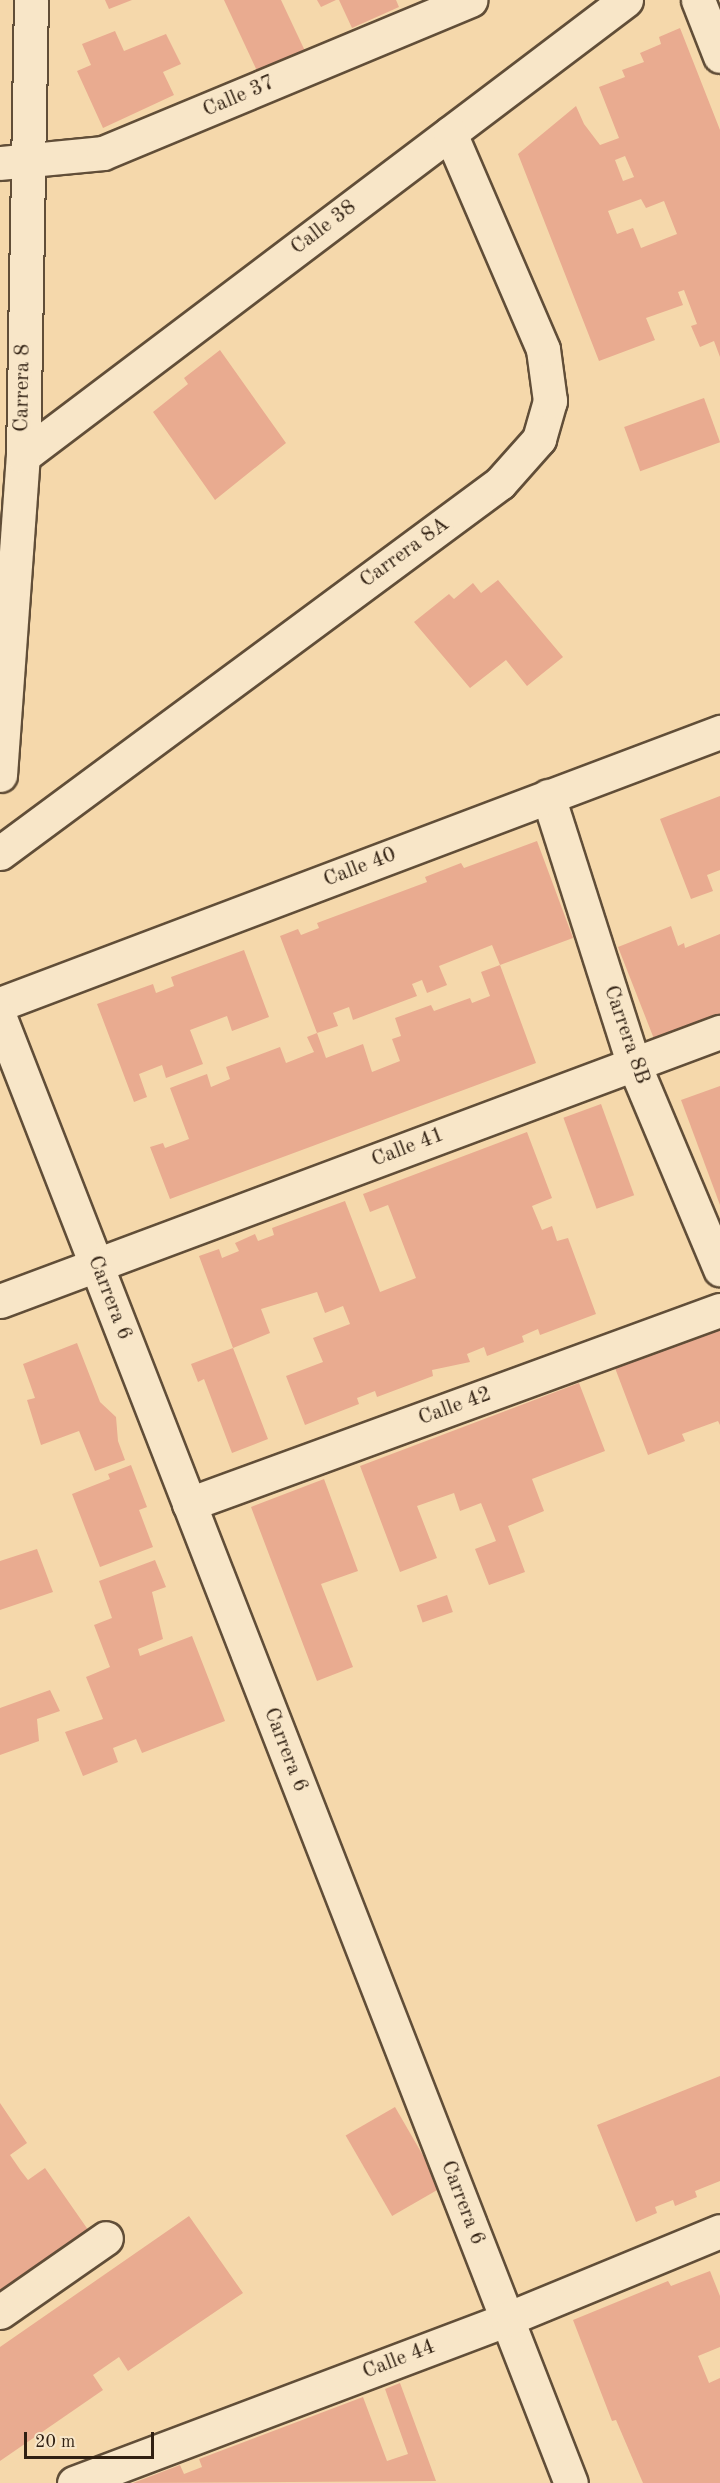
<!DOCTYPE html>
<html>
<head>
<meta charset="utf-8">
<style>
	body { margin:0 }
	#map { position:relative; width:720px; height:2483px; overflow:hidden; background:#f5d8ab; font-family:"Old Standard TT",serif }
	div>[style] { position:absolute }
	.building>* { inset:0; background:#e9ab90; transform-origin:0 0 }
	.roads { filter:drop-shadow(2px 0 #614e38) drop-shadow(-2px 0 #614e38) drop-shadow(0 2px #614e38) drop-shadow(0 -2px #614e38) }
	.street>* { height:33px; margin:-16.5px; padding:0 16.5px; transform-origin:16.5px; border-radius:16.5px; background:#f8e6c8 }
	span { translate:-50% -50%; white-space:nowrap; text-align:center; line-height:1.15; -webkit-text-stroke:6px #f8e6c8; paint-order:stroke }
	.street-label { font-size:21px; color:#302012 }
	.scale { position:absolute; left:24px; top:2432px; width:130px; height:27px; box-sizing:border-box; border:3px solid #302012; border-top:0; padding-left:8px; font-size:18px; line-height:21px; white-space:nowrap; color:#302012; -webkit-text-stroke:4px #f8e6c8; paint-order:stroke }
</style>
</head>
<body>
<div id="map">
	<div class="building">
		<div style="clip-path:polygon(105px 0,132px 0,109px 9px)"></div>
		<div style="clip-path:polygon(224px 0,281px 0,305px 51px,258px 73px)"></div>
		<div style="clip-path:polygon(317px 0,336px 0,321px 7px)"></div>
		<div style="clip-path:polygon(339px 0,396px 0,399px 7px,352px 28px)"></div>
		<div style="clip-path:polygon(evenodd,680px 28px,720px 130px,720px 357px,714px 341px,700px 347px,691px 326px,697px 324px,684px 290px,678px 292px,683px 305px,646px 318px,655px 340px,599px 361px,518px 154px,576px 106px,584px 124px,600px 145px,619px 138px,599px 87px,625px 77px,622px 70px,644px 62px,640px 53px,661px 44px,659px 37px,680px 28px,625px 156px,634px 177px,623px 181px,615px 160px,625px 156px,680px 28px,641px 199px,646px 208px,664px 201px,677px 234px,641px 248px,633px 228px,617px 234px,608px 211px,641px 199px)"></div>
		<div style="clip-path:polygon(115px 31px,124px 51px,166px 34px,181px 64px,163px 72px,174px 95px,103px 128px,77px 71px,91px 65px,82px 44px)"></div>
		<div style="clip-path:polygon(220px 350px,286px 443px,215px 500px,153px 412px,188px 384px,184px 378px)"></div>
		<div style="left:704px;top:398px;width:47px;height:85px;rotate:70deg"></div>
		<div style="clip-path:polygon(498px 580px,563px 657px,527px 686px,506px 660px,470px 688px,414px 622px,449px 594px,454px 599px,473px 583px,481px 593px)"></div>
		<div style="clip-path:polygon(720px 796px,720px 870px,707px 875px,713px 891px,691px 899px,660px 819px)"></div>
		<div style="clip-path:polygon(evenodd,537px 841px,573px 938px,500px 965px,536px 1063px,170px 1199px,150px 1147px,163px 1143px,165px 1148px,189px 1139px,170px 1088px,207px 1074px,211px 1087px,230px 1079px,226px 1067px,280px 1047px,286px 1063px,314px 1052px,307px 1037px,317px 1033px,280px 936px,298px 929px,301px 935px,319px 928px,317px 923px,427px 882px,425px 877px,461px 863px,464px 868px,537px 841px,492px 945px,500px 965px,481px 972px,490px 996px,472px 1003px,470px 998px,434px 1011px,431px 1005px,395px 1018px,401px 1036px,392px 1039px,400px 1061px,372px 1072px,363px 1044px,326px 1058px,317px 1033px,338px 1026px,333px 1013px,349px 1007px,353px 1020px,417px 996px,412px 984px,422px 980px,427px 993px,447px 985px,439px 966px,492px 945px)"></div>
		<div style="clip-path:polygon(671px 926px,678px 946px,684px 943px,685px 948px,720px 934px,720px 1019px,656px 1044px,618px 947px)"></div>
		<div style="clip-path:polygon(244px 950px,269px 1017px,232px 1031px,227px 1016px,190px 1030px,203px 1064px,166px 1078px,162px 1065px,139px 1074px,147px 1097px,134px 1102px,97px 1004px,153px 984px,156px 993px,174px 986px,171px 977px)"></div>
		<div style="clip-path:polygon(720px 1086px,720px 1205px,681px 1100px)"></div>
		<div style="left:601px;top:1104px;width:97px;height:40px;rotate:70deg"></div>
		<div style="clip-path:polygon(527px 1132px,552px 1198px,532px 1206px,542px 1230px,552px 1226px,557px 1241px,568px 1238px,596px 1314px,540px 1335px,538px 1329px,522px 1336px,524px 1342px,487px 1356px,484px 1347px,467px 1354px,470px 1362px,432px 1370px,433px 1376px,377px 1397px,375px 1391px,357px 1398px,359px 1404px,305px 1425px,286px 1376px,323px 1362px,313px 1338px,350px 1324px,343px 1306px,325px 1313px,317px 1292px,261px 1309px,270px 1333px,233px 1348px,199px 1256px,219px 1249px,222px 1258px,239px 1251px,235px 1243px,255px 1234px,258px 1241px,274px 1235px,272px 1228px,345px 1201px,380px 1292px,416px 1278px,388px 1205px,370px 1212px,363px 1194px)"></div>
		<div style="clip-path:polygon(720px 1329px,720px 1425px,718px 1421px,682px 1434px,685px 1441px,648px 1455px,615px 1368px)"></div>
		<div style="clip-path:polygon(77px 1343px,100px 1402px,116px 1417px,118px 1441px,125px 1460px,95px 1471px,79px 1431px,41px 1445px,27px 1400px,35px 1398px,23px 1364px)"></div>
		<div style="clip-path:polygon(233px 1348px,268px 1439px,232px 1453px,204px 1379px,198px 1382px,191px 1364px)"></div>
		<div style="clip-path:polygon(579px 1383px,605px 1451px,532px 1479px,544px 1511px,508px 1526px,525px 1572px,489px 1585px,475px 1549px,496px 1541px,481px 1503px,460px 1511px,454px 1493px,417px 1506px,437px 1558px,400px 1572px,360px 1466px)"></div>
		<div style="clip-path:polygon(131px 1465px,147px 1507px,139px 1510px,153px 1547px,100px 1567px,72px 1494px,110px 1479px,108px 1474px)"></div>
		<div style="clip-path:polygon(324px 1479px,358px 1571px,321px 1584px,353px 1667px,317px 1681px,251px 1507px)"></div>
		<div style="clip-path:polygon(37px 1549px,53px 1592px,0 1610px,0 1561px)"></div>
		<div style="clip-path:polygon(155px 1560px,166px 1587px,152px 1592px,163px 1639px,138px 1649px,140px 1656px,192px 1636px,225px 1721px,142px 1753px,136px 1739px,113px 1748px,118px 1762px,83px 1776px,65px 1732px,103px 1719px,86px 1677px,110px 1667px,94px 1625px,112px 1618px,99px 1581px)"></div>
		<div style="left:447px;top:1595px;width:18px;height:32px;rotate:71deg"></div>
		<div style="clip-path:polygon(50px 1690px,60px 1711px,37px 1719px,39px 1741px,0 1755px,0 1708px)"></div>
		<div style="clip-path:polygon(720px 2076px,720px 2181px,695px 2191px,697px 2197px,675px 2206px,673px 2200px,655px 2207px,657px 2213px,636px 2222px,597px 2125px)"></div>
		<div style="clip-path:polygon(0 2103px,27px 2143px,10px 2155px,21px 2171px,28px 2180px,45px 2168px,91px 2234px,0 2296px)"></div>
		<div style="left:395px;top:2107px;width:93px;height:57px;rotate:60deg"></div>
		<div style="clip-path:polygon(189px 2216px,243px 2293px,128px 2371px,119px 2357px,93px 2375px,103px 2390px,0 2461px,0 2347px)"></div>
		<div style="clip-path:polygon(710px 2271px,720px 2296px,720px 2347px,698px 2356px,709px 2383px,720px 2378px,720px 2483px,643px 2483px,616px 2420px,612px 2421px,573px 2320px,668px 2281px,671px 2286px)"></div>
		<div style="clip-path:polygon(400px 2383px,436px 2481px,133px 2483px,180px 2465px,184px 2474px,202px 2467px,199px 2459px,363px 2397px,387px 2461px,408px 2454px,385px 2389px)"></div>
	</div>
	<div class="roads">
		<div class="street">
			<div style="left:698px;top:0;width:60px;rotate:68.6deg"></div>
			<div style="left:0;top:163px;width:103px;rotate:-5.5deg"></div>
			<div style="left:103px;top:153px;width:398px;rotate:-22.6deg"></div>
			<div style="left:23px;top:456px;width:756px;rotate:-37.1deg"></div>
			<div style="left:0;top:775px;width:320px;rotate:-85.9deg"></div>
			<div style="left:23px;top:456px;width:456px;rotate:-89deg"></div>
			<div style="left:548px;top:796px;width:279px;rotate:72.3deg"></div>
			<div style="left:633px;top:1062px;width:225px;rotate:67.2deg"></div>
			<div style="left:0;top:853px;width:622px;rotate:-36.5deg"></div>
			<div style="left:500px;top:483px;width:59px;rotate:-48.4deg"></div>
			<div style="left:539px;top:439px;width:40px;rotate:-74deg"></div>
			<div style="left:550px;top:401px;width:52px;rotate:-97.7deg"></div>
			<div style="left:543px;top:349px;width:235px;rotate:-113.3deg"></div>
			<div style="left:0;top:1004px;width:770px;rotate:-20.7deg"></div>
			<div style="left:0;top:1018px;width:1572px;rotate:68.71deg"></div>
			<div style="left:0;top:1301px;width:769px;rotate:-20.49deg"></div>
			<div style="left:189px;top:1504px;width:565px;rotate:-20.07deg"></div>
			<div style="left:0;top:2312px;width:129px;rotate:-34.9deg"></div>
			<div style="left:74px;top:2483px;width:463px;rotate:-20.7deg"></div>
			<div style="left:507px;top:2319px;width:230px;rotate:-22.4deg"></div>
		</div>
	</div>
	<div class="street-label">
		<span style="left:239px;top:97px;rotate:-23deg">Calle 37</span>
		<span style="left:324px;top:228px;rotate:-37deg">Calle 38</span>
		<span style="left:23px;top:388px;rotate:-89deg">Carrera 8</span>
		<span style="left:405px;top:553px;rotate:-36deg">Carrera 8A</span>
		<span style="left:360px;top:868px;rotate:-21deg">Calle 40</span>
		<span style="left:626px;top:1035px;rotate:71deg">Carrera 8B</span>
		<span style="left:408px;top:1148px;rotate:-21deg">Calle 41</span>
		<span style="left:109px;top:1298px;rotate:69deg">Carrera 6</span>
		<span style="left:455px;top:1407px;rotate:-20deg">Calle 42</span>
		<span style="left:285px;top:1750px;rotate:69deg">Carrera 6</span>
		<span style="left:462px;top:2203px;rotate:69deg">Carrera 6</span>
		<span style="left:399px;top:2360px;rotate:-21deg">Calle 44</span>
	</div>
	<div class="scale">20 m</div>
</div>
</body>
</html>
